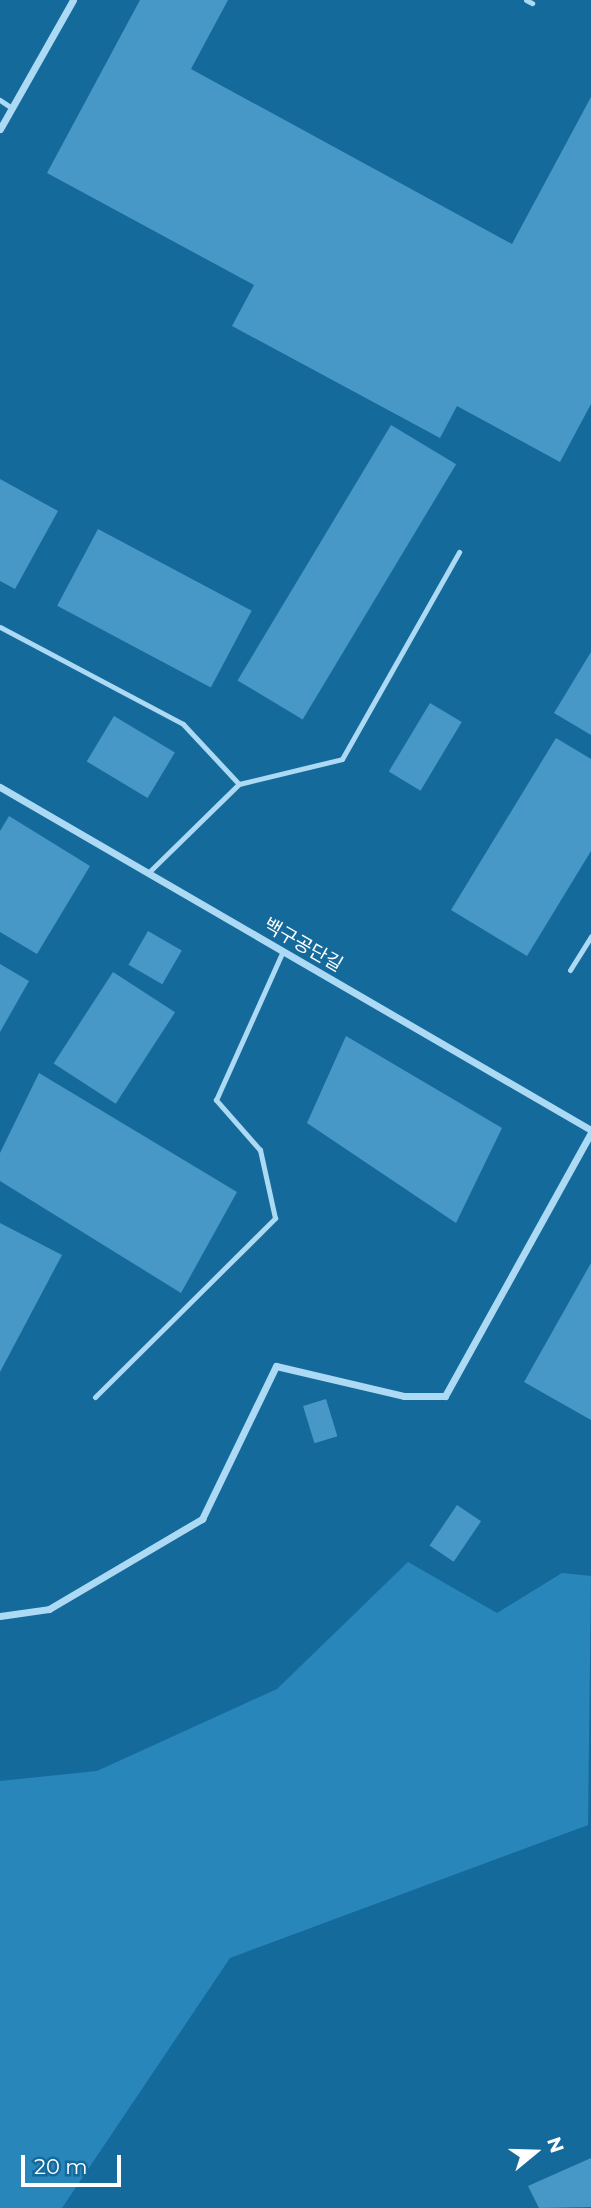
<!DOCTYPE html>
<html>
<head>
<meta charset="utf-8">
<style>
	body { margin:0 }
	#map { position:relative; width:591px; height:2208px; overflow:hidden; background:#156a9c; font-family:Montserrat,"Noto Sans KR",sans-serif }
	div>[style] { position:absolute }
	.green>* { inset:0; background:#2886ba }
	.building>* { inset:0; background:#4798c6; transform-origin:0 0 }
	.lane>* { height:5px; margin:-2.5px; padding:0 2.5px; transform-origin:2.5px; border-radius:2.5px; background:#acd9f3 }
	.street>* { height:7px; margin:-3.5px; padding:0 3.5px; transform-origin:3.5px; border-radius:3.5px; background:#acd9f3 }
	span { translate:-50% -50%; white-space:nowrap; text-align:center; line-height:1.15; -webkit-text-stroke:5px #156a9c; paint-order:stroke }
	.street-label { font-size:19px; color:#fff }
	.north { position:absolute; left:500px; top:2117px; width:70px; height:70px; -webkit-text-stroke:5px #156a9c; paint-order:stroke; rotate:71deg; font-size:19px; font-weight:700; line-height:28px; text-align:center; color:#fff }
	.north::after { content:''; display:block; margin:auto; width:24px; height:32px; background:#fff; clip-path:polygon(50% 0,100% 100%,50% 72%,0 100%) }
	.scale { position:absolute; left:21px; top:2155px; width:100px; height:32px; box-sizing:border-box; border:4px solid #fff; border-top:0; padding-left:9px; font-size:21px; line-height:24px; white-space:nowrap; color:#fff; -webkit-text-stroke:5px #156a9c; paint-order:stroke }
</style>
</head>
<body>
<div id="map">
	<div class="green">
		<div style="clip-path:polygon(408px 1562px,497px 1613px,562px 1573px,591px 1576px,588px 1825px,230px 1958px,62px 2208px,0 2208px,0 1781px,97px 1771px,277px 1689px)"></div>
	</div>
	<div class="building">
		<div style="clip-path:polygon(140px 0,228px 0,191px 69px,512px 244px,591px 97px,591px 404px,560px 462px,457px 406px,440px 438px,232px 326px,254px 285px,47px 173px)"></div>
		<div style="left:391px;top:425px;width:76px;height:298px;rotate:31deg"></div>
		<div style="clip-path:polygon(0 479px,58px 511px,15px 589px,0 581px)"></div>
		<div style="left:98px;top:529px;width:174px;height:87px;rotate:28deg"></div>
		<div style="clip-path:polygon(591px 652px,591px 735px,554px 713px)"></div>
		<div style="left:430px;top:703px;width:37px;height:80px;rotate:31deg"></div>
		<div style="left:114px;top:716px;width:71px;height:53px;rotate:31deg"></div>
		<div style="clip-path:polygon(556px 738px,591px 759px,591px 851px,527px 956px,451px 910px)"></div>
		<div style="clip-path:polygon(9px 816px,90px 866px,37px 954px,0 932px,0 831px)"></div>
		<div style="left:148px;top:931px;width:39px;height:39px;rotate:30deg"></div>
		<div style="clip-path:polygon(0 964px,29px 981px,0 1032px)"></div>
		<div style="left:113px;top:972px;width:74px;height:109px;rotate:33deg"></div>
		<div style="clip-path:polygon(346px 1036px,502px 1128px,456px 1223px,307px 1123px)"></div>
		<div style="clip-path:polygon(39px 1073px,237px 1192px,181px 1293px,0 1181px,0 1153px)"></div>
		<div style="clip-path:polygon(0 1223px,62px 1255px,0 1372px)"></div>
		<div style="clip-path:polygon(591px 1263px,591px 1420px,524px 1382px)"></div>
		<div style="left:326px;top:1399px;width:39px;height:24px;rotate:73deg"></div>
		<div style="left:457px;top:1505px;width:29px;height:49px;rotate:34deg"></div>
		<div style="clip-path:polygon(591px 2158px,591px 2207px,539px 2208px,528px 2186px)"></div>
	</div>
	<div class="lane">
		<div style="left:526px;top:0;width:7px;rotate:27deg"></div>
		<div style="left:0;top:100px;width:14px;rotate:34deg"></div>
		<div style="left:0;top:627px;width:207px;rotate:27.9deg"></div>
		<div style="left:183px;top:724px;width:82px;rotate:47deg"></div>
		<div style="left:148px;top:873px;width:127px;rotate:-44.4deg"></div>
		<div style="left:239px;top:784px;width:106px;rotate:-13.6deg"></div>
		<div style="left:342px;top:759px;width:238px;rotate:-60.5deg"></div>
		<div style="left:570px;top:970px;width:40px;rotate:-58deg"></div>
		<div style="left:95px;top:1397px;width:254px;rotate:-44.8deg"></div>
		<div style="left:275px;top:1218px;width:70px;rotate:-102.4deg"></div>
		<div style="left:260px;top:1150px;width:67px;rotate:-131.3deg"></div>
		<div style="left:216px;top:1100px;width:163px;rotate:-65.8deg"></div>
	</div>
	<div class="street">
		<div style="left:0;top:129px;width:148px;rotate:-60.5deg"></div>
		<div style="left:0;top:787px;width:683px;rotate:30.13deg"></div>
		<div style="left:0;top:1616px;width:49px;rotate:-8.1deg"></div>
		<div style="left:49px;top:1609px;width:178px;rotate:-30.5deg"></div>
		<div style="left:202px;top:1519px;width:170px;rotate:-64.2deg"></div>
		<div style="left:276px;top:1366px;width:131px;rotate:13.2deg"></div>
		<div style="left:404px;top:1396px;width:41px"></div>
		<div style="left:445px;top:1396px;width:301px;rotate:-61deg"></div>
	</div>
	<div class="street-label">
		<span style="left:303px;top:945px;rotate:30deg">백구공단길</span>
	</div>
	<div class="north">N</div>
	<div class="scale">20 m</div>
</div>
</body>
</html>
